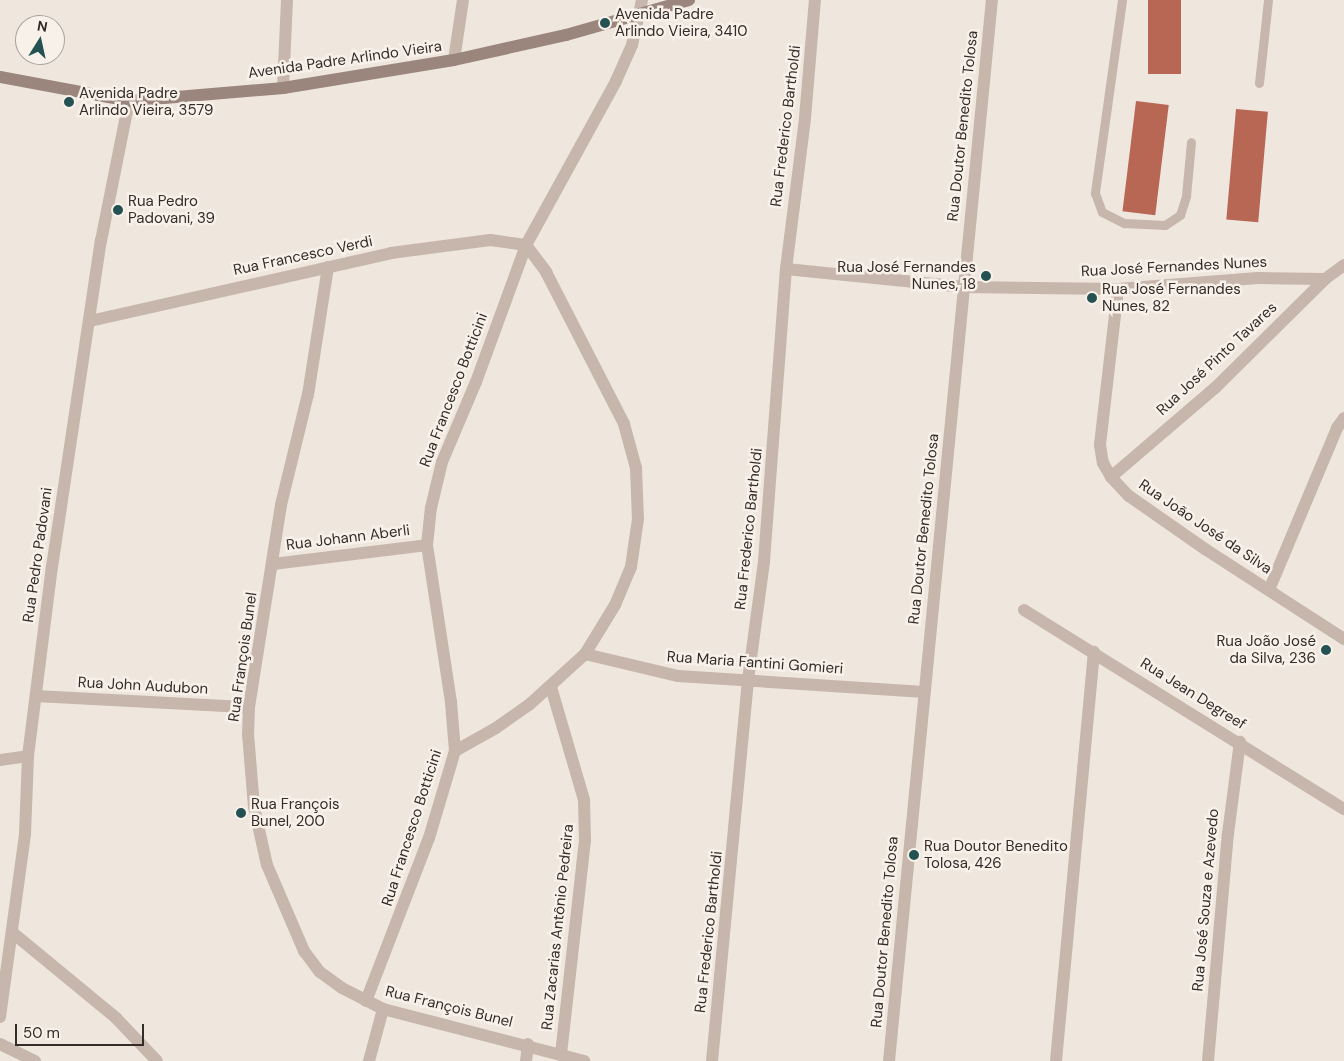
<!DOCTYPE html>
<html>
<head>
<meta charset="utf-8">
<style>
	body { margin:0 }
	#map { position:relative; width:1344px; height:1061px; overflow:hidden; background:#efe6de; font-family:"DM Sans",sans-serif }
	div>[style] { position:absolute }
	.building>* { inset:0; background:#b86754; transform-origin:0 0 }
	.service>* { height:9px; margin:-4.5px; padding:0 4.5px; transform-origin:4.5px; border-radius:4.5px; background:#c6b6ab }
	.minor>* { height:12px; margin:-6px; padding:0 6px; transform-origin:6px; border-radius:6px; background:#c6b6ab }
	.secondary>* { height:12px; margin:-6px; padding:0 6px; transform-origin:6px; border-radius:6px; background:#9a867d }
	.dots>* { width:14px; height:14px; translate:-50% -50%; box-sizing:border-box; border:2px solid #f8f1ea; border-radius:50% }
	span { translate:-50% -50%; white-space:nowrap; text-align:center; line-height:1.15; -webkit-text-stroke:5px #f8f1ea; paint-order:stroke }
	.poi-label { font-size:15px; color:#352c29 }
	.left { translate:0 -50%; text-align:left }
	.right { translate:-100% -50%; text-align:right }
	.street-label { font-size:15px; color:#352c29 }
	.north { position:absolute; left:15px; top:15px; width:50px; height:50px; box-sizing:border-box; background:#f8f1ea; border:1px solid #aaa29d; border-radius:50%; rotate:10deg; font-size:14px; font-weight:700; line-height:20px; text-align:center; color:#352c29 }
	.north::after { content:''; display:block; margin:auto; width:18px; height:22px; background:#245152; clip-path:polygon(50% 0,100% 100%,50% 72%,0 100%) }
	.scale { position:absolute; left:15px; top:1024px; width:129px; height:22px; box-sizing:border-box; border:2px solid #352c29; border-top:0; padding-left:6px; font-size:15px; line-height:18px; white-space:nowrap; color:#352c29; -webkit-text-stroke:4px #f8f1ea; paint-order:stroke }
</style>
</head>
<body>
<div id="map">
	<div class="building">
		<div style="left:1148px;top:0;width:33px;height:74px"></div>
		<div style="left:1136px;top:101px;width:33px;height:111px;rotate:7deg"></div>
		<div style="left:1236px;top:109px;width:32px;height:111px;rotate:5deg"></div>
	</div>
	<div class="service">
		<div style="left:1122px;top:0;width:195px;rotate:98deg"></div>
		<div style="left:1095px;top:193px;width:20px;rotate:70deg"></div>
		<div style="left:1102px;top:212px;width:25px;rotate:27deg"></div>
		<div style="left:1124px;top:223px;width:41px;rotate:2.8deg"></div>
		<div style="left:1165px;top:225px;width:18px;rotate:-34deg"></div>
		<div style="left:1180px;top:215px;width:20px;rotate:-72deg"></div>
		<div style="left:1186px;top:196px;width:54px;rotate:-84.7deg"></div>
		<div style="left:1259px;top:83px;width:83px;rotate:-83.8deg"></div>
	</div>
	<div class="minor">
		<div style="left:454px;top:60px;width:61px;rotate:-81.5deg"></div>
		<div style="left:283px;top:88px;width:88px;rotate:-87.4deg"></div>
		<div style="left:328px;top:267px;width:129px;rotate:98.9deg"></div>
		<div style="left:308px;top:394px;width:114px;rotate:103.7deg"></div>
		<div style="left:281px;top:505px;width:205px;rotate:99deg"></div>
		<div style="left:249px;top:707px;width:27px;rotate:92deg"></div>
		<div style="left:248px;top:734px;width:73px;rotate:85.3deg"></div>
		<div style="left:254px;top:807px;width:59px;rotate:77.4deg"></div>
		<div style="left:267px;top:865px;width:94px;rotate:66.7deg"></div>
		<div style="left:304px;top:951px;width:26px;rotate:53deg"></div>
		<div style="left:320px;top:972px;width:27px;rotate:36deg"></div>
		<div style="left:342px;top:988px;width:46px;rotate:27.1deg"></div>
		<div style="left:383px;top:1009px;width:208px;rotate:14.5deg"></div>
		<div style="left:786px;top:269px;width:179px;rotate:5.8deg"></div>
		<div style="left:964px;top:287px;width:154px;rotate:0.7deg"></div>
		<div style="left:1118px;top:289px;width:140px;rotate:-4.5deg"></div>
		<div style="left:1258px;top:278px;width:67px;rotate:0.9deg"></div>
		<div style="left:1118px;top:289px;width:157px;rotate:96.6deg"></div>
		<div style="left:1100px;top:445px;width:18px;rotate:81deg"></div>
		<div style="left:1103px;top:463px;width:16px;rotate:60deg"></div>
		<div style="left:1111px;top:477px;width:26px;rotate:47deg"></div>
		<div style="left:1129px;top:496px;width:93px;rotate:34.9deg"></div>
		<div style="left:1205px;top:549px;width:166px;rotate:32.9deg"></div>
		<div style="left:90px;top:321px;width:309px;rotate:-12.7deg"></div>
		<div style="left:391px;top:253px;width:100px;rotate:-7.5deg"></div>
		<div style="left:490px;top:240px;width:36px;rotate:8deg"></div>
		<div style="left:526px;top:245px;width:34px;rotate:53deg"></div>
		<div style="left:546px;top:272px;width:171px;rotate:62.8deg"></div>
		<div style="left:624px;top:424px;width:46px;rotate:74.7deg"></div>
		<div style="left:636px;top:468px;width:51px;rotate:87.8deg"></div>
		<div style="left:638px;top:519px;width:49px;rotate:98.3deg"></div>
		<div style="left:631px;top:567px;width:41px;rotate:112.8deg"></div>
		<div style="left:615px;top:605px;width:57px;rotate:121.5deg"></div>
		<div style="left:585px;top:654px;width:74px;rotate:137.7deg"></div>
		<div style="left:530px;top:704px;width:42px;rotate:144.8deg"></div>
		<div style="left:496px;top:728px;width:47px;rotate:150.7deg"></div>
		<div style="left:1111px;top:477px;width:137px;rotate:-40.6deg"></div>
		<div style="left:1215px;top:388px;width:155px;rotate:-44.7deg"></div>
		<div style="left:1325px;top:279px;width:24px;rotate:-36deg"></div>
		<div style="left:273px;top:564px;width:155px;rotate:-7deg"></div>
		<div style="left:1269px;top:590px;width:176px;rotate:-67.2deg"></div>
		<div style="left:1337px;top:428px;width:12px;rotate:-55deg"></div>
		<div style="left:1024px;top:610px;width:377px;rotate:31.9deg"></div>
		<div style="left:585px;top:654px;width:96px;rotate:13.3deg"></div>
		<div style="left:678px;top:676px;width:247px;rotate:3.7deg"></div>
		<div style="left:551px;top:687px;width:118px;rotate:73.7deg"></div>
		<div style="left:584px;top:800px;width:40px;rotate:88.6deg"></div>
		<div style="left:585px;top:840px;width:216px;rotate:96.4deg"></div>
		<div style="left:36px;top:696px;width:213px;rotate:3deg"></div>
		<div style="left:0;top:760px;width:28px;rotate:-8deg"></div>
		<div style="left:13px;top:933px;width:134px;rotate:39.5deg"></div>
		<div style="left:116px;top:1018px;width:59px;rotate:46.4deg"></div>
		<div style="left:366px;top:1001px;width:175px;rotate:-68.9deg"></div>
		<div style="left:429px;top:838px;width:91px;rotate:-73.4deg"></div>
		<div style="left:455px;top:751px;width:49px;rotate:-94.7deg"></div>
		<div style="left:451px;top:702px;width:159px;rotate:-98.7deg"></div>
		<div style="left:427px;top:545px;width:37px;rotate:-84deg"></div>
		<div style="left:431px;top:508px;width:47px;rotate:-76.6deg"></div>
		<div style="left:442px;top:462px;width:87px;rotate:-67deg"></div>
		<div style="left:476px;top:382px;width:146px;rotate:-69.9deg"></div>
		<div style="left:526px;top:245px;width:187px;rotate:-61.2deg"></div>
		<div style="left:616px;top:81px;width:39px;rotate:-66deg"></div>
		<div style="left:632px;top:45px;width:46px;rotate:-77.5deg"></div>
		<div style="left:0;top:1017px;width:185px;rotate:-82.2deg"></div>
		<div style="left:25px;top:834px;width:78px;rotate:-87.8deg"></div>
		<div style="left:28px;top:756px;width:191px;rotate:-82.8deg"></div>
		<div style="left:52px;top:567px;width:330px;rotate:-81.5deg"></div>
		<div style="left:101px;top:241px;width:143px;rotate:-78.7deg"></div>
		<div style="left:0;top:1044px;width:39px;rotate:26deg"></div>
		<div style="left:369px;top:1061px;width:54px;rotate:-74.9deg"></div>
		<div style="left:526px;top:1061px;width:17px;rotate:-83deg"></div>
		<div style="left:712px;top:1061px;width:383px;rotate:-84.6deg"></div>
		<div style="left:748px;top:680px;width:120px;rotate:-82.3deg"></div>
		<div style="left:764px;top:561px;width:293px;rotate:-85.7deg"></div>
		<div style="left:786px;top:269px;width:152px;rotate:-82.8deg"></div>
		<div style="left:805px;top:118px;width:118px;rotate:-85.2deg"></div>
		<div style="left:889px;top:1061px;width:1066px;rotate:-84.46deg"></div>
		<div style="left:1056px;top:1061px;width:411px;rotate:-84.7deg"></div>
		<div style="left:1208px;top:1061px;width:228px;rotate:-85deg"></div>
		<div style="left:1228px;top:834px;width:93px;rotate:-82.6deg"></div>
	</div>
	<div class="secondary">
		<div style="left:0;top:77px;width:131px;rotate:10.5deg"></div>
		<div style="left:129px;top:101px;width:155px;rotate:-4.8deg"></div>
		<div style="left:283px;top:88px;width:173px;rotate:-9.3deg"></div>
		<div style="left:454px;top:60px;width:115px;rotate:-12.6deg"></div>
		<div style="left:566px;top:35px;width:128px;rotate:-15.9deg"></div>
	</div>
	<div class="dots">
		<div style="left:605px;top:23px;background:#245152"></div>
		<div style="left:69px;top:102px;background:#245152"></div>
		<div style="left:118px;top:210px;background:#245152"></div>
		<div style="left:986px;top:276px;background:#245152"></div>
		<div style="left:1092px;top:298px;background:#245152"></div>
		<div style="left:1326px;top:650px;background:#245152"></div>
		<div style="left:241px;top:813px;background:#245152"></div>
		<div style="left:914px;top:855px;background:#245152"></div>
	</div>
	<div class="poi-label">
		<span class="left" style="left:615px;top:23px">Avenida Padre<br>Arlindo Vieira, 3410</span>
		<span class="left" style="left:79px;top:102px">Avenida Padre<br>Arlindo Vieira, 3579</span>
		<span class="left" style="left:128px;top:210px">Rua Pedro<br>Padovani, 39</span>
		<span class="right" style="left:976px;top:276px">Rua José Fernandes<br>Nunes, 18</span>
		<span class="left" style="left:1102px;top:298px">Rua José Fernandes<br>Nunes, 82</span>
		<span class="right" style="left:1316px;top:650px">Rua João José<br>da Silva, 236</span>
		<span class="left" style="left:251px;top:813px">Rua François<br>Bunel, 200</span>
		<span class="left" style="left:924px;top:855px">Rua Doutor Benedito<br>Tolosa, 426</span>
	</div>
	<div class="street-label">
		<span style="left:345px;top:60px;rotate:-8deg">Avenida Padre Arlindo Vieira</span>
		<span style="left:786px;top:126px;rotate:-83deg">Rua Frederico Bartholdi</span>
		<span style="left:963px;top:126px;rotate:-84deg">Rua Doutor Benedito Tolosa</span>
		<span style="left:303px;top:256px;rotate:-12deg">Rua Francesco Verdi</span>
		<span style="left:1174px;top:267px;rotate:-3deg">Rua José Fernandes Nunes</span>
		<span style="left:1217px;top:359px;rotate:-43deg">Rua José Pinto Tavares</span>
		<span style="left:454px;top:390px;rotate:-69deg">Rua Francesco Botticini</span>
		<span style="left:1205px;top:527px;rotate:34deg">Rua João José da Silva</span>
		<span style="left:749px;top:529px;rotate:-84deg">Rua Frederico Bartholdi</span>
		<span style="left:924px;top:529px;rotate:-84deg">Rua Doutor Benedito Tolosa</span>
		<span style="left:348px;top:538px;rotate:-7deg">Rua Johann Aberli</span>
		<span style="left:38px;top:555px;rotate:-82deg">Rua Pedro Padovani</span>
		<span style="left:243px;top:657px;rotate:-82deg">Rua François Bunel</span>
		<span style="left:755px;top:663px;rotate:4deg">Rua Maria Fantini Gomieri</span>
		<span style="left:143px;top:686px;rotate:3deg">Rua John Audubon</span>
		<span style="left:1193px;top:694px;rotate:32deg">Rua Jean Degreef</span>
		<span style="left:412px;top:828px;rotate:-72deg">Rua Francesco Botticini</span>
		<span style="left:1206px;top:900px;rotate:-85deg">Rua José Souza e Azevedo</span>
		<span style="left:558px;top:927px;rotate:-84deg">Rua Zacarias Antônio Pedreira</span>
		<span style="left:709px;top:932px;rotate:-84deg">Rua Frederico Bartholdi</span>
		<span style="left:885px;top:932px;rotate:-85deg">Rua Doutor Benedito Tolosa</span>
		<span style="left:449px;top:1007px;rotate:14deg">Rua François Bunel</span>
	</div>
	<div class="north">N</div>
	<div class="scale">50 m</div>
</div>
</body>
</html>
